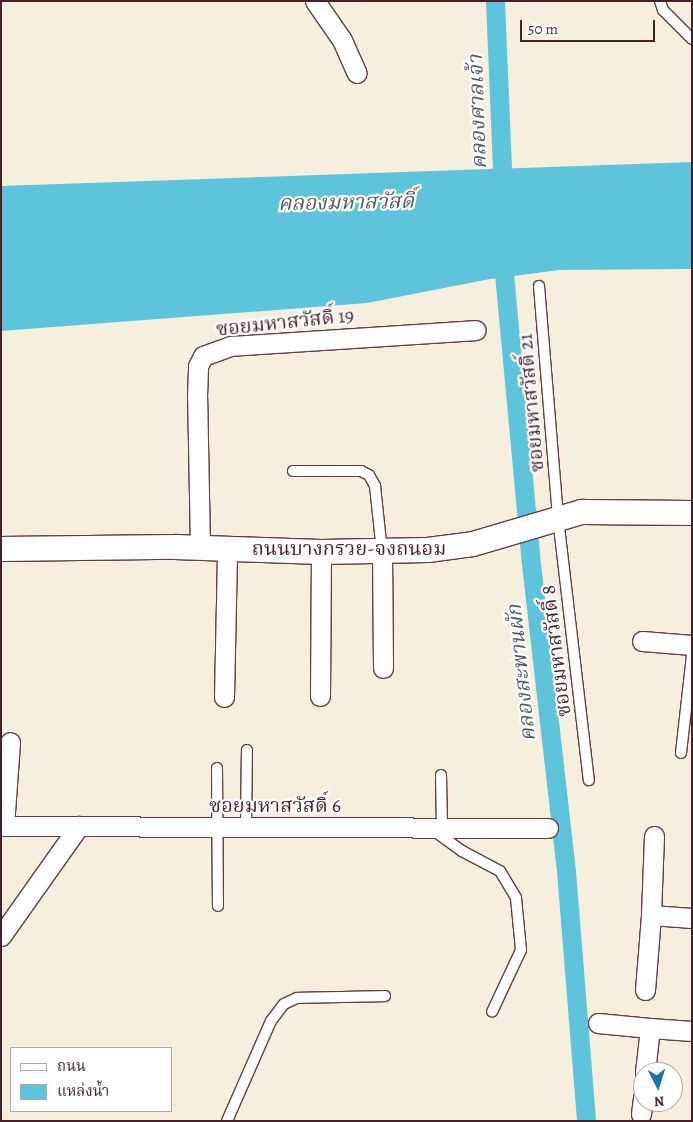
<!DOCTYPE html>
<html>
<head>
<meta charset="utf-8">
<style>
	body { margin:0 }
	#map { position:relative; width:693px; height:1122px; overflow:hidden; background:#f6efde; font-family:Alegreya,"Noto Serif Thai",serif }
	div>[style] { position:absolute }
	.water>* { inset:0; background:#5ec4dc }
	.canal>* { height:19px; margin:-9.5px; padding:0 9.5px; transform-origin:9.5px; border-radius:9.5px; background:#5ec4dc }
	.roads { filter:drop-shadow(1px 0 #643e46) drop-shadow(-1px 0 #643e46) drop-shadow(0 1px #643e46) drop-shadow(0 -1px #643e46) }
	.service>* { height:10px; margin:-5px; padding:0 5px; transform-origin:5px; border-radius:5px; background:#fff }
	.minor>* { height:19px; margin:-9.5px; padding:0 9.5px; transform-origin:9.5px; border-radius:9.5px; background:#fff }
	.tertiary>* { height:24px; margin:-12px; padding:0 12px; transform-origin:12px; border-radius:12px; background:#fff }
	span { translate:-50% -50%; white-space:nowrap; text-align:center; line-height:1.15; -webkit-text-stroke:4.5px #fff; paint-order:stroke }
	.street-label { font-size:20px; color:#4a1f2b }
	.water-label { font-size:21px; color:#515969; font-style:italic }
	.frame { position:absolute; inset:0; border:2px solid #4a1f2b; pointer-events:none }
	.legend { position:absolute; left:10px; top:1047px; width:162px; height:65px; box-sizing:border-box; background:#fff; border:1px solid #b7a5aa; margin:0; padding:6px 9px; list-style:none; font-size:15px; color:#4a1f2b }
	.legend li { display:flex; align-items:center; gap:10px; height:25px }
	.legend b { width:25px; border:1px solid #b7a5aa }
	.north { position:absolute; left:633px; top:1062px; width:50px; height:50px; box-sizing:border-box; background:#fff; border:1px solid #b7a5aa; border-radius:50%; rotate:175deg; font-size:14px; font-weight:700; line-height:20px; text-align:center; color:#4a1f2b }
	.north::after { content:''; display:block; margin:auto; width:18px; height:22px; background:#1f6fb2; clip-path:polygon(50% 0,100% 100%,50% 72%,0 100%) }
	.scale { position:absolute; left:520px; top:20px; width:135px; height:22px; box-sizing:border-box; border:2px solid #4a1f2b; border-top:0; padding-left:6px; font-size:15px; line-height:18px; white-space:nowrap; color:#4a1f2b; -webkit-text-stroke:4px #fff; paint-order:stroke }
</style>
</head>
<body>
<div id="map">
	<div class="water">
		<div style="clip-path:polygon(692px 162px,692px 269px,559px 270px,490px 279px,367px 303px,1px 331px,1px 186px)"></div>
	</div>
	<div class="canal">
		<div style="left:495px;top:1px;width:191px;rotate:87.6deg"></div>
		<div style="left:502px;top:252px;width:304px;rotate:84.7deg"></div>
		<div style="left:530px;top:555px;width:318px;rotate:83.5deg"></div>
		<div style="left:566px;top:871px;width:251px;rotate:85.4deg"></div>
	</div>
	<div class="roads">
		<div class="service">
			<div style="left:660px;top:1px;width:9px;rotate:72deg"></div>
			<div style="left:663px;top:10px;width:41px;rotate:45deg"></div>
			<div style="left:539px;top:286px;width:233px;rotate:85.3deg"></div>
			<div style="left:558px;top:518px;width:264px;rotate:83.3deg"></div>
			<div style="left:293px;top:471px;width:68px"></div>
			<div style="left:361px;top:471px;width:9px;rotate:27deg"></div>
			<div style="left:369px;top:475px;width:13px;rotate:61deg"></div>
			<div style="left:375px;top:486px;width:65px;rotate:83.9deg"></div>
			<div style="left:681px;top:753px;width:99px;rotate:-83.6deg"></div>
			<div style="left:217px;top:768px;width:138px;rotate:89.6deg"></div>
			<div style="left:441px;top:775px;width:53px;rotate:88.9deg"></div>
			<div style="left:246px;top:827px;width:77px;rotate:-89.3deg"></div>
			<div style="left:433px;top:830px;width:36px;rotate:36deg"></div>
			<div style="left:462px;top:851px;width:43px;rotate:27.8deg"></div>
			<div style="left:500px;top:871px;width:31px;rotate:59deg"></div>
			<div style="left:516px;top:898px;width:52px;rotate:84.5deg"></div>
			<div style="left:521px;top:950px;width:68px;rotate:115.1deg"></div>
			<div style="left:227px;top:1121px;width:109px;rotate:-66.3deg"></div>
			<div style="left:271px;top:1021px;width:21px;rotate:-53deg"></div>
			<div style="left:284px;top:1004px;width:14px;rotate:-25deg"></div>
			<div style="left:297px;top:998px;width:88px;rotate:-1.3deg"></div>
		</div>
		<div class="minor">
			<div style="left:315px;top:1px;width:47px;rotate:55.3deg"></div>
			<div style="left:342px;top:40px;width:36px;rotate:66deg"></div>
			<div style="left:200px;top:547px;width:150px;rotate:-91.1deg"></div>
			<div style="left:197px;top:397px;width:31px;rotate:-88deg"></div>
			<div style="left:198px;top:366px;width:11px;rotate:-63deg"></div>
			<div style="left:203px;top:356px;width:29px;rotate:-20deg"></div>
			<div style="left:230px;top:346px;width:246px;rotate:-3.7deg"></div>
			<div style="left:382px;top:551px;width:117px;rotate:89.5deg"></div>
			<div style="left:642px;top:641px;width:50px;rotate:4.6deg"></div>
			<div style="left:320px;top:696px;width:144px;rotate:-89.6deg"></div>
			<div style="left:224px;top:697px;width:149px;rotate:-88.8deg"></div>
			<div style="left:1px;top:826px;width:547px;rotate:0.21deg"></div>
			<div style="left:4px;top:826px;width:84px;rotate:-85.9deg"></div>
			<div style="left:654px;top:836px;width:79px;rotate:92.2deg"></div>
			<div style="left:651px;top:915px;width:41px;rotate:4.2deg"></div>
			<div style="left:1px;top:936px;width:135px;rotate:-54.7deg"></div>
			<div style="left:645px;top:990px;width:75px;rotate:-85.4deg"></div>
			<div style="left:598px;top:1023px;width:52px;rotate:5.5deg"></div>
			<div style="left:645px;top:1072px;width:44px;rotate:-83.5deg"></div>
			<div style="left:650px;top:1028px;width:42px;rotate:4.1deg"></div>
			<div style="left:641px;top:1114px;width:17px;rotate:-83deg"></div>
		</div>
		<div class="tertiary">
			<div style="left:1px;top:549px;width:174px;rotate:-0.7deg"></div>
			<div style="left:175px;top:547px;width:146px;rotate:2deg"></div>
			<div style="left:321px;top:552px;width:107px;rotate:-1.1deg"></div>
			<div style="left:428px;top:550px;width:45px;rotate:-7.6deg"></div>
			<div style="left:473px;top:544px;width:114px;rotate:-16.4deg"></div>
			<div style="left:582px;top:512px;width:110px;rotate:0.5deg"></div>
		</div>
	</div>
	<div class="street-label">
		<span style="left:285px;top:322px;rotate:-6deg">ซอยมหาสวัสดิ์ 19</span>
		<span style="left:531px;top:403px;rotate:-95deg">ซอยมหาสวัสดิ์ 21</span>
		<span style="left:349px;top:548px">ถนนบางกรวย-จงถนอม</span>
		<span style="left:556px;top:651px;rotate:-97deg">ซอยมหาสวัสดิ์ 8</span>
		<span style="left:275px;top:805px">ซอยมหาสวัสดิ์ 6</span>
	</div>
	<div class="water-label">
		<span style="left:477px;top:112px;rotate:-92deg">คลองศาลเจ้า</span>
		<span style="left:346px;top:202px;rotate:-1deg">คลองมหาสวัสดิ์</span>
		<span style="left:521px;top:673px;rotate:-96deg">คลองสะพานผัก</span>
	</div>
	<div class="frame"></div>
	<ul class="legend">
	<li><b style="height:6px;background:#fff"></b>ถนน</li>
	<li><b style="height:14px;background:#5ec4dc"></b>แหล่งน้ำ</li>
	</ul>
	<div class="north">N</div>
	<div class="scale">50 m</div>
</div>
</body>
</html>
